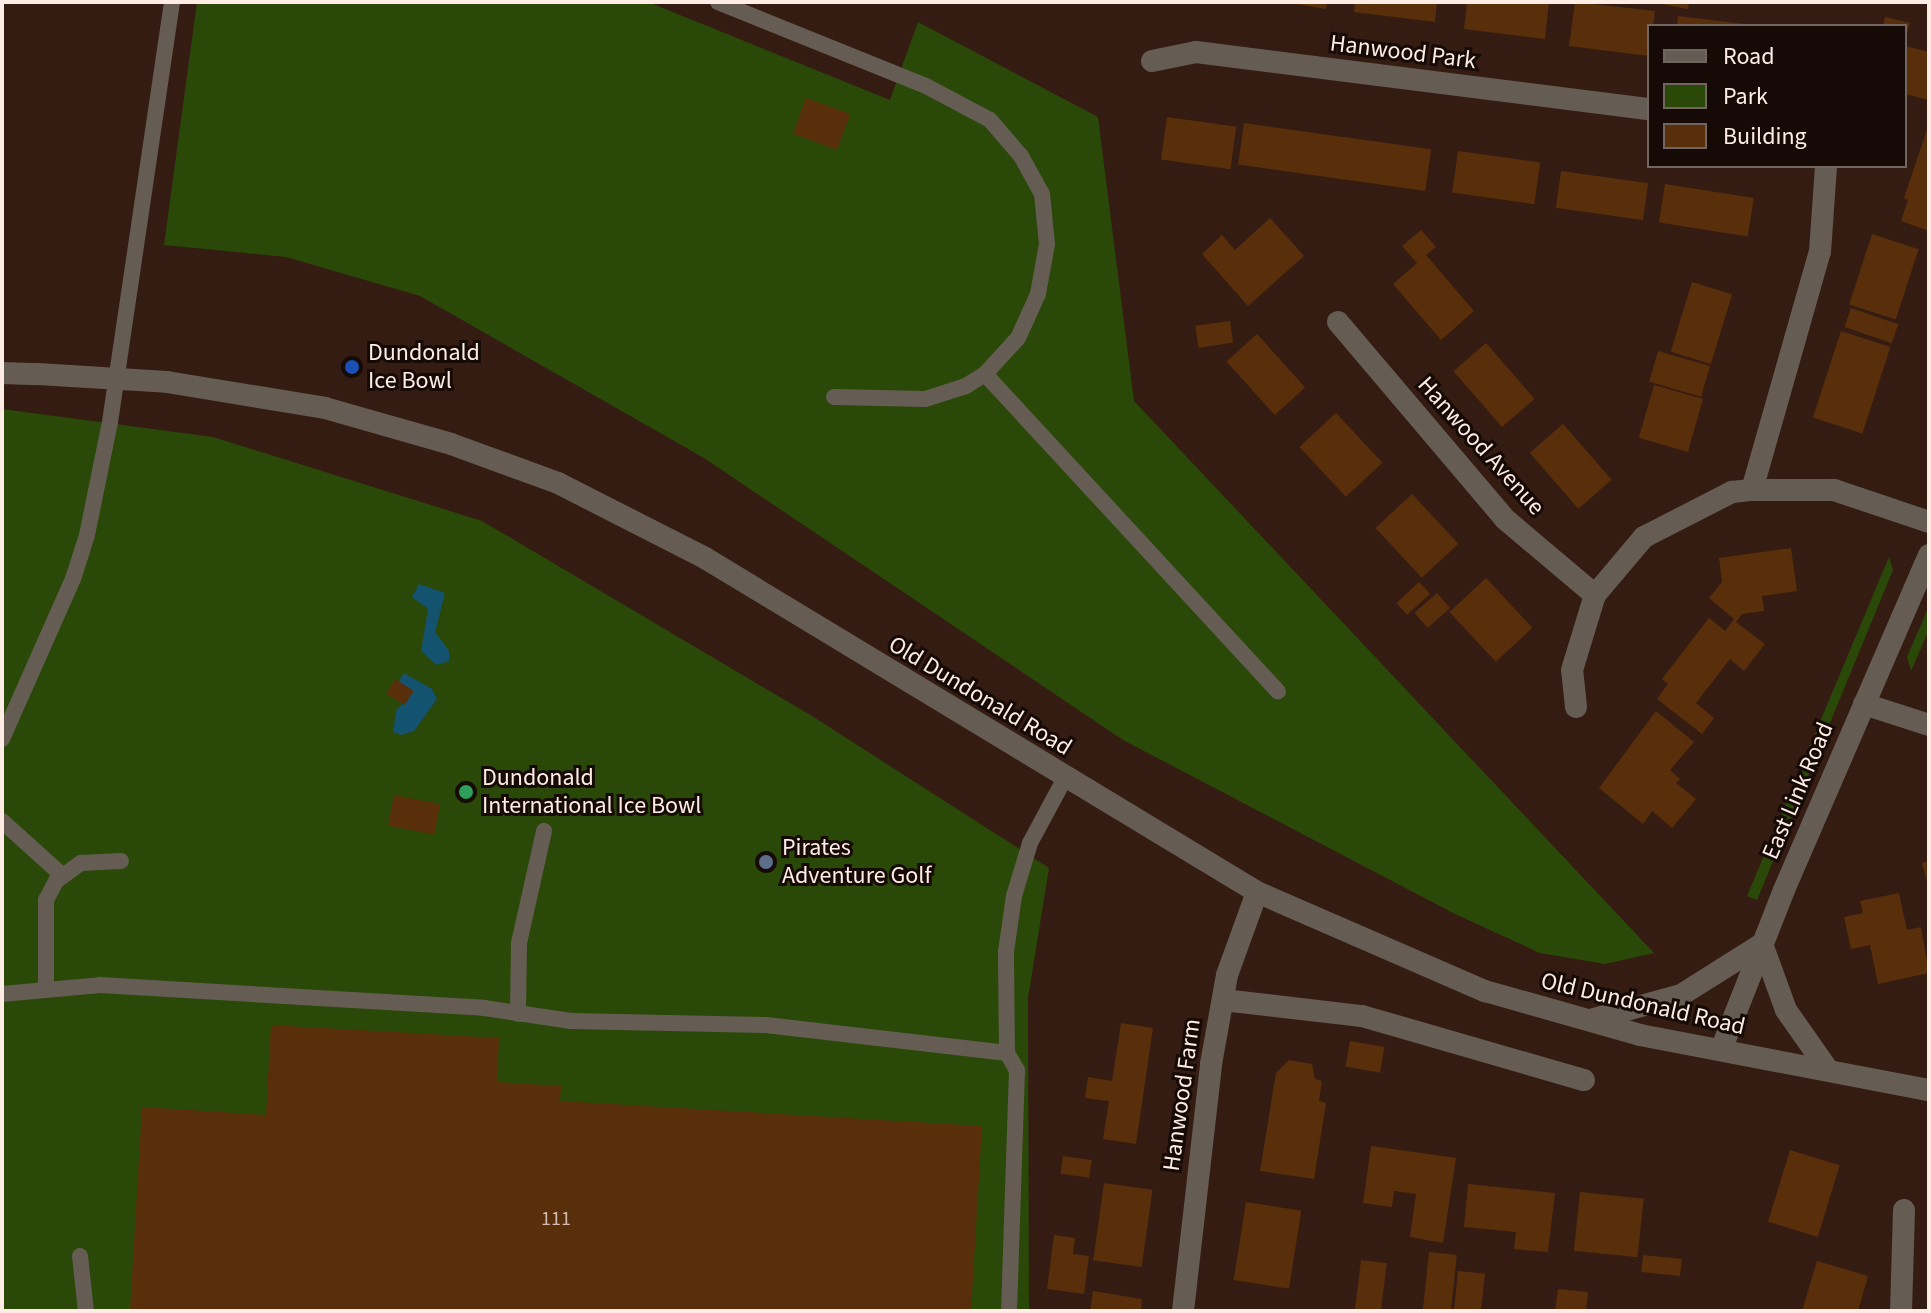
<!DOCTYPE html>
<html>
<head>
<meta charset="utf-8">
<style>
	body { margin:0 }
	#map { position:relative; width:1931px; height:1313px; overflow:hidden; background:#351c13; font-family:"Source Sans 3",sans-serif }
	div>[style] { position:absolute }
	.green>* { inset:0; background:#2a4807 }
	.water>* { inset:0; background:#145370 }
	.building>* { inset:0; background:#592e0a; transform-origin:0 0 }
	.service>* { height:16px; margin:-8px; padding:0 8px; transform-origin:8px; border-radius:8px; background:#655d53 }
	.minor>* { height:22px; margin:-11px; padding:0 11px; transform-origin:11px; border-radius:11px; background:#655d53 }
	.tertiary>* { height:22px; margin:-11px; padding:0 11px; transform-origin:11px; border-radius:11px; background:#655d53 }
	.tertiary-bridge>* { height:22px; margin:-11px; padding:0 11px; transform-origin:11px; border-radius:11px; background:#655d53 }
	.dots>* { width:22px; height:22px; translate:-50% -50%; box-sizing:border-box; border:4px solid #150a06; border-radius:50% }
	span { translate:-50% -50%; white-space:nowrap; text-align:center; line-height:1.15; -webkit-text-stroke:6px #150a06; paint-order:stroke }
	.number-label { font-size:20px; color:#d5bcae }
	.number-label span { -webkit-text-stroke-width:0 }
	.street-label { font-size:24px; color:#feece5 }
	.poi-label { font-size:24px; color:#feece5 }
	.left { translate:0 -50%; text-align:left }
	.frame { position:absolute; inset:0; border:4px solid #feece5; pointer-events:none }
	.legend { position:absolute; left:1647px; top:24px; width:260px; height:144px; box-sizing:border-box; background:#150a06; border:2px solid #72645f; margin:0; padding:10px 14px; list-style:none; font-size:24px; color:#feece5 }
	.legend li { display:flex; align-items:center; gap:16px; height:40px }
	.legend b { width:40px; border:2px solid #72645f }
</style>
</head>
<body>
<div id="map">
	<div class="green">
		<div style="clip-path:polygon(197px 2px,648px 2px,890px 100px,918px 22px,1098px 117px,1134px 401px,1654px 953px,1605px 964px,1540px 953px,1455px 914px,1123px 740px,704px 458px,420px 296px,286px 257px,164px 245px)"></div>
		<div style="clip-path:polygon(2px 409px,213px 437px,482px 521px,812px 716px,1049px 868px,1028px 998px,1029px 1311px,2px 1311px)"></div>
		<div style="clip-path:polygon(1889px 557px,1893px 570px,1757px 900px,1747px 896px)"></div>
		<div style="clip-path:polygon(1929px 606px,1929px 630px,1911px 671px,1907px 657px)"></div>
	</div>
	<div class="water">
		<div style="clip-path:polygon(419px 584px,445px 593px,435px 632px,449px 651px,449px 661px,436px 665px,421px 651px,428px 609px,412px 597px)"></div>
		<div style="clip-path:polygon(404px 673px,432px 689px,437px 699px,414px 731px,401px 735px,393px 732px,396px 711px,413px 692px,398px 682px)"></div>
	</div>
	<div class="building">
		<div style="clip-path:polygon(1285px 2px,1327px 2px,1326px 9px)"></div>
		<div style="clip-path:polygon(1355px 2px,1437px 2px,1435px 22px,1354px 12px)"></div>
		<div style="clip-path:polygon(1467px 2px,1549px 2px,1545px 39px,1464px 29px)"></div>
		<div style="clip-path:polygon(1575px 2px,1655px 11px,1653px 26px,1649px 26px,1649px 56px,1569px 46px)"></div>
		<div style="clip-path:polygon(1651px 2px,1689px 2px,1688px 9px)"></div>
		<div style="clip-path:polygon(1678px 16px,1744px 24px,1744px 26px,1677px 26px)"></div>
		<div style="clip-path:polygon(1885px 17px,1910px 23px,1906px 37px,1905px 26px,1883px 26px)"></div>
		<div style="clip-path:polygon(1905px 46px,1929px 52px,1929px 100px,1905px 94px)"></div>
		<div style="left:806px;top:98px;width:47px;height:38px;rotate:20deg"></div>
		<div style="left:1167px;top:117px;width:70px;height:43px;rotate:8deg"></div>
		<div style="left:1244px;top:123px;width:189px;height:42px;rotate:8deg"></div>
		<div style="clip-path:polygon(1929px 124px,1929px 231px,1901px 221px,1908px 200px,1904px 198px)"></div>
		<div style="left:1458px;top:151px;width:83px;height:42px;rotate:8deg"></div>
		<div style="left:1561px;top:171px;width:88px;height:37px;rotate:8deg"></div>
		<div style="left:1665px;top:184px;width:90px;height:39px;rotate:9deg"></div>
		<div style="clip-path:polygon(1270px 218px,1304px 256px,1248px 306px,1202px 254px,1222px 235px,1235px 250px)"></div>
		<div style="clip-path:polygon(1421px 230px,1436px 247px,1426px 255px,1474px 311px,1441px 340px,1393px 284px,1417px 263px,1402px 246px)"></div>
		<div style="left:1872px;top:234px;width:49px;height:74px;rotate:18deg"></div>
		<div style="left:1692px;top:282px;width:42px;height:73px;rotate:17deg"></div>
		<div style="left:1851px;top:308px;width:50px;height:20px;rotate:19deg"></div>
		<div style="left:1230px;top:321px;width:22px;height:35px;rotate:82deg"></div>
		<div style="left:1841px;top:331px;width:52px;height:91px;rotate:18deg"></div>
		<div style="left:1257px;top:334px;width:72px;height:41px;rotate:48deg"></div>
		<div style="left:1486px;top:343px;width:74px;height:43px;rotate:49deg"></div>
		<div style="left:1658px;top:351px;width:54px;height:32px;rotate:16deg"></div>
		<div style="left:1654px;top:385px;width:51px;height:55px;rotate:16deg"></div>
		<div style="left:1336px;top:413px;width:68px;height:50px;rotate:47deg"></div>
		<div style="left:1563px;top:424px;width:74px;height:44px;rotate:49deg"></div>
		<div style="left:1412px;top:494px;width:68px;height:50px;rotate:47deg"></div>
		<div style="clip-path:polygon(1791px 548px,1797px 591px,1762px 596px,1764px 611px,1742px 614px,1736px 622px,1765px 644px,1744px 671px,1730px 659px,1696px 703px,1714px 718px,1702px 734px,1657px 699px,1668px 684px,1662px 679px,1709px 618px,1725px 631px,1734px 619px,1709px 598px,1722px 582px,1719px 558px)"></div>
		<div style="left:1486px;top:578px;width:68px;height:50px;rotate:47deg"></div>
		<div style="left:1419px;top:582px;width:16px;height:31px;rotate:47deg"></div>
		<div style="left:1437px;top:593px;width:20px;height:30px;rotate:49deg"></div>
		<div style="left:395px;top:679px;width:22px;height:17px;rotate:32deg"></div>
		<div style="clip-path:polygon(1656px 711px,1694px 742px,1670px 770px,1680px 779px,1676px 783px,1696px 799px,1672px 828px,1652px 811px,1643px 824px,1599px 788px)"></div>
		<div style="left:394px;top:795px;width:47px;height:31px;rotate:11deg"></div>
		<div style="clip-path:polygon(1929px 861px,1929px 885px,1928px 885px,1922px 863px)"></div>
		<div style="clip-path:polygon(1899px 893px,1907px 930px,1921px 927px,1929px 973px,1878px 984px,1870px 945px,1851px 949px,1844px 917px,1863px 913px,1860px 901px)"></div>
		<div style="clip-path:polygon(1121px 1023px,1153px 1028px,1136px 1144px,1103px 1139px,1109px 1101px,1085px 1098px,1088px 1077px,1112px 1081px)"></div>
		<div style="clip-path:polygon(271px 1025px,499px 1038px,497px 1082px,561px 1086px,560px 1101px,982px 1126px,971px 1311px,130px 1311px,142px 1107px,266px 1115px)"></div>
		<div style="left:1350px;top:1041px;width:35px;height:26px;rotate:10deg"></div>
		<div style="clip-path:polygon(1289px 1060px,1312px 1064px,1315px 1079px,1322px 1081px,1319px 1101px,1326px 1103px,1314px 1179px,1260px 1171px,1276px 1073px)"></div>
		<div style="clip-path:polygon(1371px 1146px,1456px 1158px,1443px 1243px,1410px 1237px,1416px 1194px,1394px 1191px,1392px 1207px,1363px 1203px)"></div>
		<div style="left:1790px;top:1150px;width:52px;height:75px;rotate:17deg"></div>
		<div style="left:1063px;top:1156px;width:29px;height:18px;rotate:8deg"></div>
		<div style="left:1104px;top:1183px;width:49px;height:78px;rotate:8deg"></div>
		<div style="clip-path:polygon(1468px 1184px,1555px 1193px,1548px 1252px,1514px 1249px,1516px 1232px,1464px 1227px)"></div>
		<div style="left:1580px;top:1192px;width:64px;height:59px;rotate:6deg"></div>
		<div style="left:1246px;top:1202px;width:56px;height:79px;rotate:9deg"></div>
		<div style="clip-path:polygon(1054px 1235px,1075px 1238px,1073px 1254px,1089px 1256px,1084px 1294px,1047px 1289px)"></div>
		<div style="left:1429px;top:1252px;width:28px;height:59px;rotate:6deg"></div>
		<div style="left:1643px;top:1255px;width:39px;height:17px;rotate:6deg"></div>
		<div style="left:1361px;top:1260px;width:26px;height:50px;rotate:7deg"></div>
		<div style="clip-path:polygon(1817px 1261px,1868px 1276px,1858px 1311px,1802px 1311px)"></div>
		<div style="left:1458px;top:1271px;width:27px;height:40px;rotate:6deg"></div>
		<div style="clip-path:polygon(1558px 1289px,1588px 1292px,1586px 1311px,1555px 1311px)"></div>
		<div style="clip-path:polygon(1093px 1291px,1142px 1299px,1141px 1311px,1090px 1311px)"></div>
	</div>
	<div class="service">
		<div style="left:718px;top:2px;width:224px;rotate:22deg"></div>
		<div style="left:926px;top:86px;width:72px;rotate:28deg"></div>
		<div style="left:990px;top:120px;width:48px;rotate:49.3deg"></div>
		<div style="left:1021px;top:156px;width:43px;rotate:61.1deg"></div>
		<div style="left:1042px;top:194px;width:50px;rotate:84.3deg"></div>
		<div style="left:1047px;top:244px;width:51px;rotate:100.2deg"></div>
		<div style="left:1038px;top:294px;width:48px;rotate:114.4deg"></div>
		<div style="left:1018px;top:338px;width:49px;rotate:132.5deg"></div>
		<div style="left:985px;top:374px;width:22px;rotate:148deg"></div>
		<div style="left:966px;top:386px;width:43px;rotate:162.4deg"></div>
		<div style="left:925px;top:399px;width:91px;rotate:-178.7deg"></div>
		<div style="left:985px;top:374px;width:432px;rotate:47.3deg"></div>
		<div style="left:2px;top:739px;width:175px;rotate:-66.1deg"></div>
		<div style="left:73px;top:579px;width:46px;rotate:-72.3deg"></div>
		<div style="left:87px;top:535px;width:115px;rotate:-78.5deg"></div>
		<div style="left:110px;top:422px;width:425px;rotate:-81.6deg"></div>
		<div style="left:2px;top:821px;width:81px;rotate:42deg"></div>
		<div style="left:46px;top:989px;width:89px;rotate:-90deg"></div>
		<div style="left:46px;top:900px;width:21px;rotate:-62deg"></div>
		<div style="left:56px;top:881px;width:31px;rotate:-36deg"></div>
		<div style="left:81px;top:863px;width:40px;rotate:-2.9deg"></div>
		<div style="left:2px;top:994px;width:98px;rotate:-5.2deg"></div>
		<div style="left:100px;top:985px;width:385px;rotate:3.4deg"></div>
		<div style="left:484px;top:1008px;width:88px;rotate:8.5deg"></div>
		<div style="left:571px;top:1021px;width:195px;rotate:1.2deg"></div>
		<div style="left:766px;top:1025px;width:243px;rotate:6.6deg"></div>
		<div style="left:1007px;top:1053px;width:101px;rotate:-90.6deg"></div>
		<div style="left:1006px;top:952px;width:57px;rotate:-81.9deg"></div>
		<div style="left:1014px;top:896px;width:55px;rotate:-73.2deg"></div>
		<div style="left:1030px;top:843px;width:74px;rotate:-61.7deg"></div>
		<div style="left:518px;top:1014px;width:71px;rotate:-89.2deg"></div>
		<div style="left:519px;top:943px;width:115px;rotate:-77.4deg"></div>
		<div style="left:1007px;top:1053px;width:20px;rotate:60deg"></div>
		<div style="left:1017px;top:1070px;width:241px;rotate:91.9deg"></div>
		<div style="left:80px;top:1256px;width:55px;rotate:83.8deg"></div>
	</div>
	<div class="minor">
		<div style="left:1152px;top:61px;width:45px;rotate:-11.6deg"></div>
		<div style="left:1196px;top:52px;width:457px;rotate:7.2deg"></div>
		<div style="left:1338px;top:322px;width:258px;rotate:49.7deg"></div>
		<div style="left:1505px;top:519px;width:118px;rotate:40.2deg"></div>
		<div style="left:1752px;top:490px;width:248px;rotate:-74.1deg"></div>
		<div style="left:1820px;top:252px;width:86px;rotate:-86deg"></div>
		<div style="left:1864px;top:704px;width:68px;rotate:17.9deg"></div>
		<div style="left:1576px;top:707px;width:37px;rotate:-96deg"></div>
		<div style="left:1572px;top:670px;width:78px;rotate:-73deg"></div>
		<div style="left:1595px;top:595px;width:76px;rotate:-49.8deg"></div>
		<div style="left:1644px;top:537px;width:99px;rotate:-27.1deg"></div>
		<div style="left:1732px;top:492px;width:20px;rotate:-6deg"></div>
		<div style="left:1752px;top:490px;width:82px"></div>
		<div style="left:1834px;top:490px;width:100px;rotate:18.6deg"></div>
		<div style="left:1223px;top:1000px;width:140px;rotate:6.6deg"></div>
		<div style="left:1362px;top:1016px;width:231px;rotate:16.1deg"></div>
		<div style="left:1183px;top:1311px;width:249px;rotate:-83.5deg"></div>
		<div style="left:1211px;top:1064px;width:90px;rotate:-79.8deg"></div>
		<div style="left:1227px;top:975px;width:88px;rotate:-70.1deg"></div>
		<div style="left:1901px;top:1311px;width:101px;rotate:-88.3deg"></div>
	</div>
	<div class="tertiary">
		<div style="left:2px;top:373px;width:36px;rotate:2deg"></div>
		<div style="left:167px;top:382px;width:160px;rotate:9.3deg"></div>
		<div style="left:325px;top:408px;width:131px;rotate:15.9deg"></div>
		<div style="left:451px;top:444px;width:114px;rotate:20deg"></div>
		<div style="left:558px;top:483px;width:165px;rotate:27deg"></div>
		<div style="left:705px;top:558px;width:645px;rotate:31.18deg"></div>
		<div style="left:1257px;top:892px;width:249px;rotate:23.5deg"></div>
		<div style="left:1485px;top:991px;width:161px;rotate:15.8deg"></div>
		<div style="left:1640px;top:1035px;width:294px;rotate:10.8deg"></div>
		<div style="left:1590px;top:1020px;width:94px;rotate:-15.4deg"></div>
		<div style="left:1681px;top:995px;width:96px;rotate:-32.2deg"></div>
		<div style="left:1762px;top:944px;width:70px;rotate:70deg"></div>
		<div style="left:1786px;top:1010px;width:73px;rotate:55deg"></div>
		<div style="left:1721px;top:1050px;width:172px;rotate:-68.5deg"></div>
		<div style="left:1784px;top:890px;width:365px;rotate:-66.6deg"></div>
	</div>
	<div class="tertiary-bridge">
		<div style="left:38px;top:374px;width:129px;rotate:3.5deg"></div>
	</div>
	<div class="dots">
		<div style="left:352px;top:367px;background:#1a4fb4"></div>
		<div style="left:466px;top:792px;background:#2e9e5b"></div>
		<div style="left:766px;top:862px;background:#5c6f8a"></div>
	</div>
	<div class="number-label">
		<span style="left:556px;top:1219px">111</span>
	</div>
	<div class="street-label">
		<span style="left:1403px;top:52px;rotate:7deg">Hanwood Park</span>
		<span style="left:1481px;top:446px;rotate:48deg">Hanwood Avenue</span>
		<span style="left:980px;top:696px;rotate:31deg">Old Dundonald Road</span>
		<span style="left:1798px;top:791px;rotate:-67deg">East Link Road</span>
		<span style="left:1643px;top:1004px;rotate:13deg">Old Dundonald Road</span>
		<span style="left:1182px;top:1095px;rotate:-82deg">Hanwood Farm</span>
	</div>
	<div class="poi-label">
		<span class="left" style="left:368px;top:367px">Dundonald<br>Ice Bowl</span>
		<span class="left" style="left:482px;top:792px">Dundonald<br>International Ice Bowl</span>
		<span class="left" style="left:782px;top:862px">Pirates<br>Adventure Golf</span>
	</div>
	<div class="frame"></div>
	<ul class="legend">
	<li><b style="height:10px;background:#655d53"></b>Road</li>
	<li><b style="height:22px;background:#2a4807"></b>Park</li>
	<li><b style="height:22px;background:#592e0a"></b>Building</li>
	</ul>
</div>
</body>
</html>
